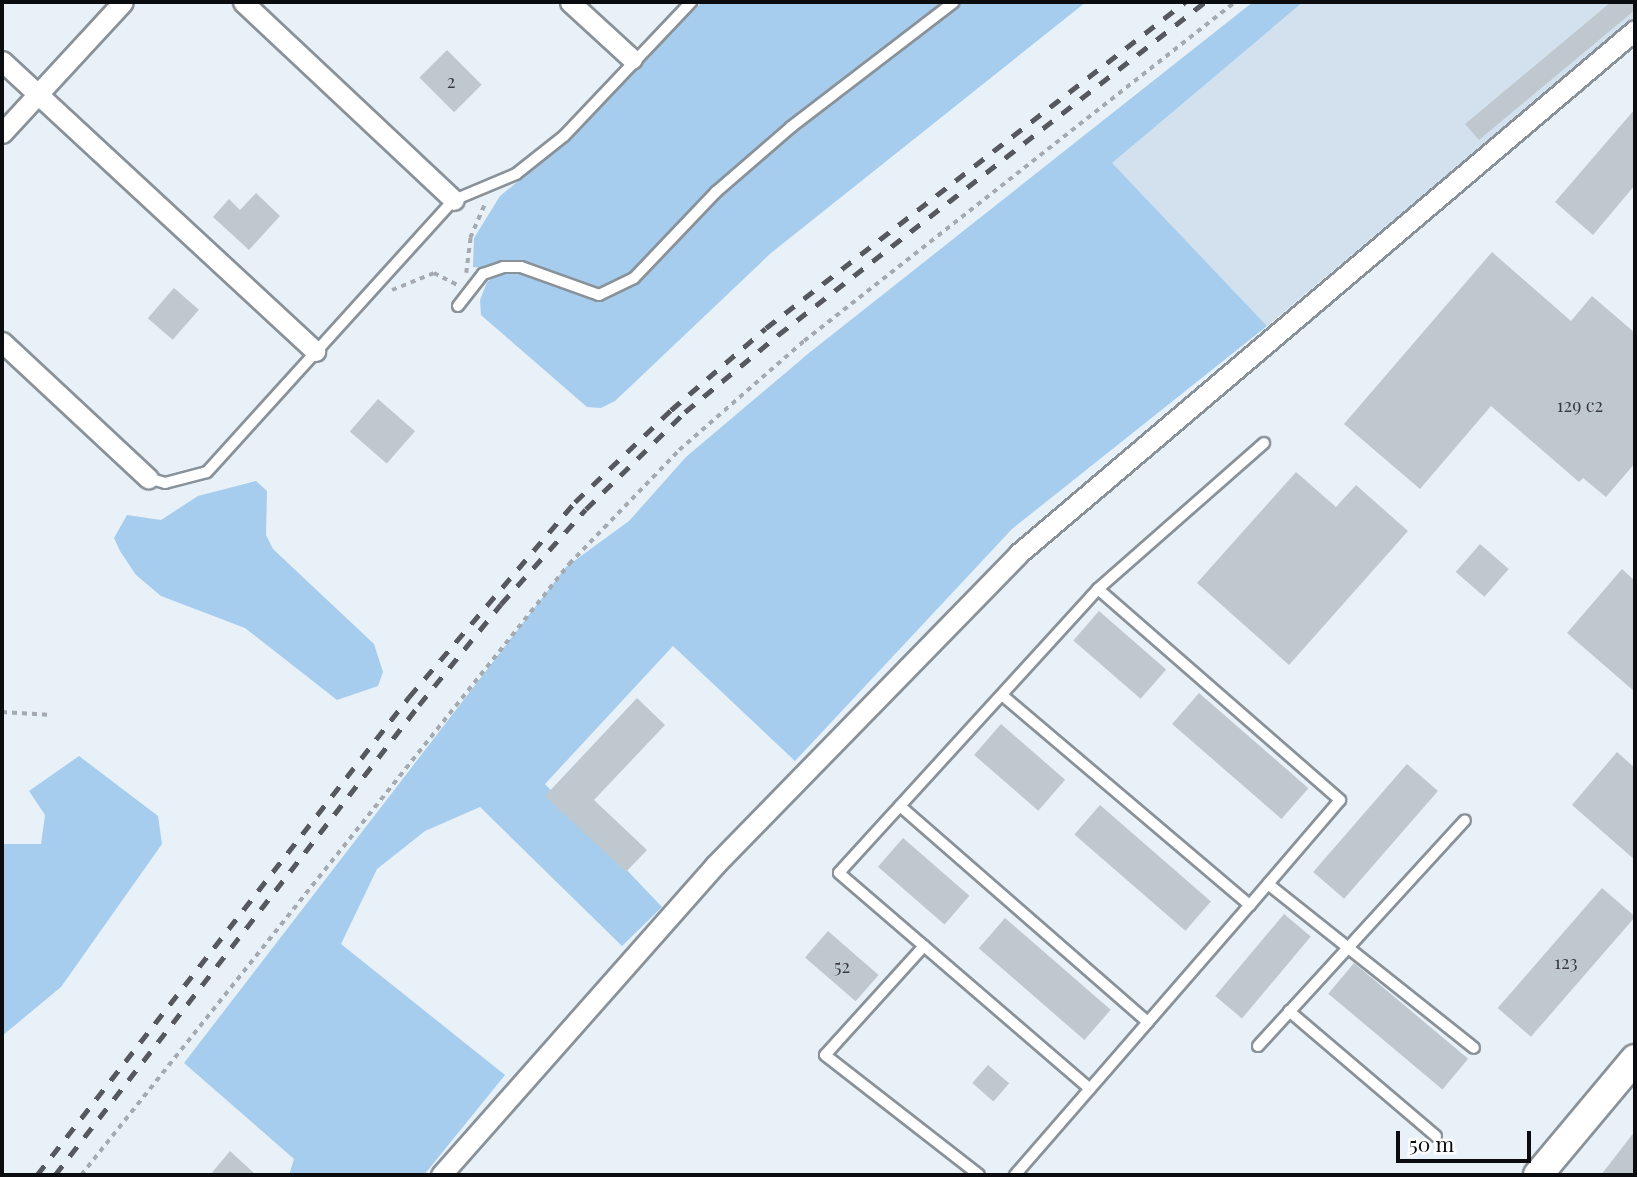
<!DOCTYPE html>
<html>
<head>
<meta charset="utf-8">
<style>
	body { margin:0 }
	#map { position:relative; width:1637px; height:1177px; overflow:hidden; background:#e8f0f8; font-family:"Playfair Display",serif }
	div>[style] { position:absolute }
	.built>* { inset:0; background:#d3e1ee }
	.green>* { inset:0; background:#a6cdee }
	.building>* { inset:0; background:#c0c8cf; transform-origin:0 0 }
	.path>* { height:3.5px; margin-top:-1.75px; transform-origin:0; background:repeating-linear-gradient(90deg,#a4aab0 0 5px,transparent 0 10px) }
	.roads { filter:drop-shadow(2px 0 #8a9299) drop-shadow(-2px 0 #8a9299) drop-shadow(0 2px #8a9299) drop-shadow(0 -2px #8a9299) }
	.lane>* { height:10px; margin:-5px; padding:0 5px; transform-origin:5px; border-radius:5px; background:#fff }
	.street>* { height:19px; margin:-9.5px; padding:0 9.5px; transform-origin:9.5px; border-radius:9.5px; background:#fff }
	.secondary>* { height:28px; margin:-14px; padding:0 14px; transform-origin:14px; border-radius:14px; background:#fff }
	.rail>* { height:5px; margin-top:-2.5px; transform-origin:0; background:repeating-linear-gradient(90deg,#55595d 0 12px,transparent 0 24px) }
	span { translate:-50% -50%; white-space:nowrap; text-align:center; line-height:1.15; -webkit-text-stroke:5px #fff; paint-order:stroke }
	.number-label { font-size:18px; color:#383b3f }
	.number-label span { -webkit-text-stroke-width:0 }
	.frame { position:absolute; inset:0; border:4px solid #0a0c0f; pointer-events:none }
	.scale { position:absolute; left:1396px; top:1131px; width:135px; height:32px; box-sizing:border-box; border:4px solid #0a0c0f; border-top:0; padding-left:9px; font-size:21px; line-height:24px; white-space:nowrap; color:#0a0c0f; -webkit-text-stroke:5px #fff; paint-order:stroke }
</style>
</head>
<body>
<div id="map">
	<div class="built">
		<div style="clip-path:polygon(1303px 2px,1635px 2px,1635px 17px,1267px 326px,1111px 163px)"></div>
	</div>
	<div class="green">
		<div style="clip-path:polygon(702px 2px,1086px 2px,771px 253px,615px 401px,601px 408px,587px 407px,481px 315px,480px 300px,487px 282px,503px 270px,473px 267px,474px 238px,500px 196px,568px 140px)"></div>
		<div style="clip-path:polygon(1253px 2px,1303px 2px,1112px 163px,1267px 326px,1012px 529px,795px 761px,673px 646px,545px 784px,662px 907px,622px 946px,480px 807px,425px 831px,377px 869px,341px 944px,505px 1075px,424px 1175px,289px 1175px,294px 1159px,184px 1063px,566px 567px,629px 521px,686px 457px,809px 353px)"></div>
		<div style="clip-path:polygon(256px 481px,267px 491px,266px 535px,273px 549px,374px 644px,383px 672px,378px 686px,337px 700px,245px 628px,161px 596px,136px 575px,120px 551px,114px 538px,127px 515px,161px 520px,198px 496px)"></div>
		<div style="clip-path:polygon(79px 756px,158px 816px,162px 844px,61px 987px,2px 1036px,2px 844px,41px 844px,45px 815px,29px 791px)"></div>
	</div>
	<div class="building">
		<div style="clip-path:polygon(1611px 2px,1635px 2px,1635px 10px,1479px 140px,1465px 124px)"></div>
		<div style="left:447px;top:50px;width:49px;height:39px;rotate:45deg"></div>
		<div style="clip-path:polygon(1635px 109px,1635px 185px,1593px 235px,1555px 202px)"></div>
		<div style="clip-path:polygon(256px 193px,280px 216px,249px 250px,213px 217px,229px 199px,240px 210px)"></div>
		<div style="clip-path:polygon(1492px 252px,1571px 321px,1592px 296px,1635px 333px,1635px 463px,1606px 497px,1583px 478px,1579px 482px,1491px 406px,1420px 489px,1344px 424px)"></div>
		<div style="left:174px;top:288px;width:33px;height:40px;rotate:41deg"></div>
		<div style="left:378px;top:399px;width:49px;height:43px;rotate:41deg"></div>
		<div style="clip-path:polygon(1296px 472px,1336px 507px,1356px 485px,1408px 531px,1289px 665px,1197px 583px)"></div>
		<div style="left:1480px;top:544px;width:38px;height:37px;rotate:41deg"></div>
		<div style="clip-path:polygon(1622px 569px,1635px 581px,1635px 692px,1567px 633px)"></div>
		<div style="left:1099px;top:611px;width:89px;height:39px;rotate:41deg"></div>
		<div style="left:1199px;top:693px;width:145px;height:41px;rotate:41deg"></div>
		<div style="clip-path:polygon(637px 698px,665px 725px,594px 800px,647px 850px,626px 872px,545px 796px)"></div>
		<div style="left:1001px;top:724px;width:85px;height:41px;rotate:41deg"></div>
		<div style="clip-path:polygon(1617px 752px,1635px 768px,1635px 860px,1572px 805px)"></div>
		<div style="left:1407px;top:764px;width:41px;height:143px;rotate:41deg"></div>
		<div style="left:1100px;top:805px;width:147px;height:39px;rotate:41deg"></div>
		<div style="left:903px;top:838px;width:88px;height:38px;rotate:41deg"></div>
		<div style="left:1602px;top:888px;width:44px;height:159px;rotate:41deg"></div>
		<div style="left:1284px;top:914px;width:35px;height:107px;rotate:40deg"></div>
		<div style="left:1005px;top:918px;width:140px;height:40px;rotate:41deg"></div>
		<div style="left:828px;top:931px;width:67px;height:35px;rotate:41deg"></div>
		<div style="left:1354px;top:963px;width:149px;height:40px;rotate:40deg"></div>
		<div style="left:988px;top:1065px;width:28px;height:24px;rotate:41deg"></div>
		<div style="clip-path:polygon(1635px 1131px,1635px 1175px,1601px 1175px)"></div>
		<div style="clip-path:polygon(230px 1151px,256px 1175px,210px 1175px)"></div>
	</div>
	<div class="path">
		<div style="left:466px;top:273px;width:35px;rotate:-83deg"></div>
		<div style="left:470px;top:238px;width:40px;rotate:-66.6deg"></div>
		<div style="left:392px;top:290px;width:45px;rotate:-22deg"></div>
		<div style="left:434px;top:273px;width:27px;rotate:27deg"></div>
		<div style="left:2px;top:712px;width:50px;rotate:3.4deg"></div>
		<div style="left:81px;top:1175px;width:782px;rotate:-51.39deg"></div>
		<div style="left:569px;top:564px;width:158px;rotate:-46deg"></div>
		<div style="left:679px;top:450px;width:166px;rotate:-41.1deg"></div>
		<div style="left:804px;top:341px;width:548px;rotate:-38.19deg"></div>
	</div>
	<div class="roads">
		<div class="lane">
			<div style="left:458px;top:306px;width:41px;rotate:-52deg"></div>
			<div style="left:483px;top:274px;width:21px;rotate:-19deg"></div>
			<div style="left:503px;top:267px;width:18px"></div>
			<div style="left:521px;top:267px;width:83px;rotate:19.7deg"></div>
			<div style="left:599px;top:295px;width:39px;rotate:-26deg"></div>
			<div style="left:634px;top:278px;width:119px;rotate:-46.4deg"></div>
			<div style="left:716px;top:192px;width:99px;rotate:-40.9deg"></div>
			<div style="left:791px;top:127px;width:205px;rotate:-37.5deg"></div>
			<div style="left:148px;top:478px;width:18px;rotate:16deg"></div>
			<div style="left:165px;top:483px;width:43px;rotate:-14.7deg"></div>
			<div style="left:207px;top:472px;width:367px;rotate:-47.8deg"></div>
			<div style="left:454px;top:200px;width:67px;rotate:-22.8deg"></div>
			<div style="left:516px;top:174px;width:61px;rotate:-38.4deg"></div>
			<div style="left:564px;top:136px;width:185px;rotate:-46.5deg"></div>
			<div style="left:1098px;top:589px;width:221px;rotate:-41.3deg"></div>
			<div style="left:1002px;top:695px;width:325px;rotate:40.3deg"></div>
			<div style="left:900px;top:806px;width:329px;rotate:41.1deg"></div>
			<div style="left:1268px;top:884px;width:263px;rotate:38.5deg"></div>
			<div style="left:924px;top:946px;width:147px;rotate:132.2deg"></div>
			<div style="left:825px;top:1055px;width:195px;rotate:37.9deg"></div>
			<div style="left:1289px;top:1011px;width:193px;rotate:40.4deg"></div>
			<div style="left:1258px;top:1046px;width:306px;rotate:-47.5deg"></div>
			<div style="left:1015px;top:1175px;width:358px;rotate:-49deg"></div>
			<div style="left:1250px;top:905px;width:138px;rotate:-49.4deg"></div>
			<div style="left:1340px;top:800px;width:321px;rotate:-138.9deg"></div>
			<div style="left:1098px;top:589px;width:384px;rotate:132.4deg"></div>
			<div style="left:839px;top:873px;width:331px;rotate:40.7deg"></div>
		</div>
		<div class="street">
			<div style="left:243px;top:2px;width:289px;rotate:43.2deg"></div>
			<div style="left:570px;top:2px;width:84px;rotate:42.6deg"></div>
			<div style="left:2px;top:61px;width:427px;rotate:42.8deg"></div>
			<div style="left:2px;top:133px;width:178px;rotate:-47.3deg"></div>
			<div style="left:2px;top:342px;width:200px;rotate:43deg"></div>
			<div style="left:441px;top:1175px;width:414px;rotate:-48.5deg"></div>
			<div style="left:715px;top:865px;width:434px;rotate:-45.7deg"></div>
			<div style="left:1018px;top:554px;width:809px;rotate:-40.34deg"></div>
		</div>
		<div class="secondary">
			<div style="left:1538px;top:1175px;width:151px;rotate:-50.1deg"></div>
		</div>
	</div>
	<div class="rail">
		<div style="left:37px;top:1175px;width:606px;rotate:-52.11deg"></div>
		<div style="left:409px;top:697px;width:256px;rotate:-49.6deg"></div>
		<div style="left:575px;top:502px;width:133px;rotate:-43.8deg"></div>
		<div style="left:671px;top:410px;width:125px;rotate:-40.8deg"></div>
		<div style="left:766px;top:328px;width:531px;rotate:-37.88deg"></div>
		<div style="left:55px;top:1175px;width:594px;rotate:-52.24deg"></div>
		<div style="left:419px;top:705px;width:130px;rotate:-50.9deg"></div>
		<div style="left:501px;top:604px;width:127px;rotate:-48.2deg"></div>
		<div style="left:586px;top:509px;width:139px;rotate:-44.4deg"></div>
		<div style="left:685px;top:412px;width:121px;rotate:-39.6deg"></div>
		<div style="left:778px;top:335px;width:541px;rotate:-37.95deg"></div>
	</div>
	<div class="number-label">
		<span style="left:451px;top:81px">2</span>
		<span style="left:1580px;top:405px">129 с2</span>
		<span style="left:1566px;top:962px">123</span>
		<span style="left:842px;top:966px">52</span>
	</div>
	<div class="frame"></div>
	<div class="scale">50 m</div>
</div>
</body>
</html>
